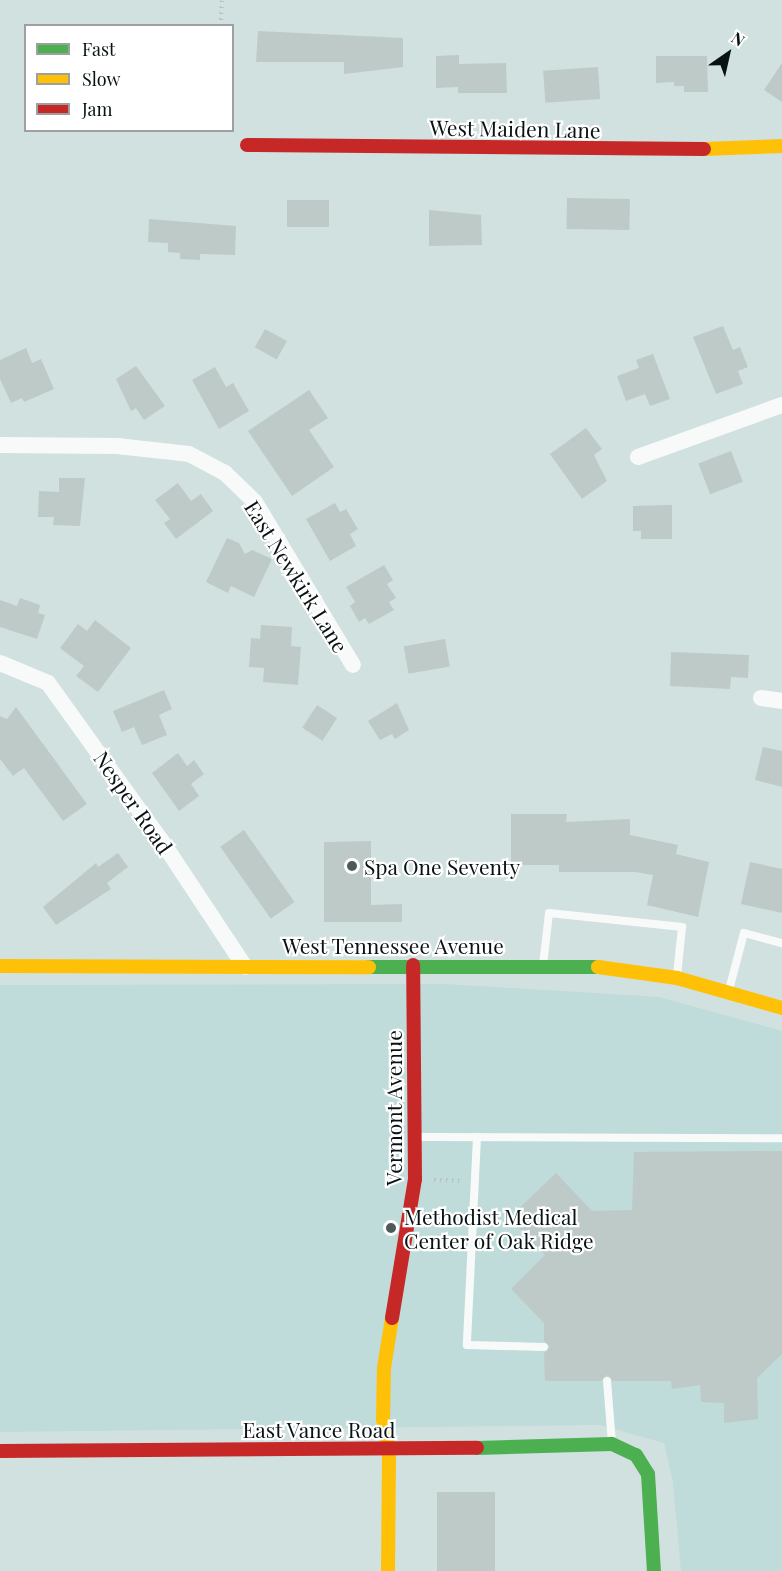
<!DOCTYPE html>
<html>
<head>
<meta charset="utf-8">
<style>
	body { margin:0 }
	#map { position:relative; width:782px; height:1571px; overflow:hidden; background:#d1e1e0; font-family:"Playfair Display",serif }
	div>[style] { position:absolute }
	.built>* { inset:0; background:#bfdbda }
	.building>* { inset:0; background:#becac8; transform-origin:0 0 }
	.path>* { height:4px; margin-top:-2px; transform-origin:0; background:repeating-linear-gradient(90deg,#babfbf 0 1.5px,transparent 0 6px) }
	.lane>* { height:8px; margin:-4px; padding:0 4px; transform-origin:4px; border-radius:4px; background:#f8fafa }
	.street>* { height:16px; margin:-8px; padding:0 8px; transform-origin:8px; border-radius:8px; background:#f8fafa }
	.fast>* { height:14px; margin:-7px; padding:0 7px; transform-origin:7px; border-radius:7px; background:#4caf50 }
	.slow>* { height:14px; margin:-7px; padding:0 7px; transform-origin:7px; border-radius:7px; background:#ffc107 }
	.jam>* { height:14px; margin:-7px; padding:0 7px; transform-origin:7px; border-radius:7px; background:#c62828 }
	.dots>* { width:16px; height:16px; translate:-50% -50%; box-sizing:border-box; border:3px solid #fff; border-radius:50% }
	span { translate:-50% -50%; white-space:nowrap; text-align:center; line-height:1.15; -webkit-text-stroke:4.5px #fff; paint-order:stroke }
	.street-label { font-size:21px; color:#081212 }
	.poi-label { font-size:21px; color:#081212 }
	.left { translate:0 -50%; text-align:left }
	.legend { position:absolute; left:24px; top:24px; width:210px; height:108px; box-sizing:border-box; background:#fff; border:2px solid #9ca0a0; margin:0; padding:8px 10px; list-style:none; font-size:18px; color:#081212 }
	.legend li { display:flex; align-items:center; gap:12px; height:30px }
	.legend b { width:30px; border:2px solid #9ca0a0 }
	.north { position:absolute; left:698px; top:24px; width:60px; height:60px; -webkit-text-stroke:4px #fff; paint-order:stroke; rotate:34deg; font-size:16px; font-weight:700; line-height:24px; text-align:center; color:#081212 }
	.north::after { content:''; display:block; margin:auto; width:21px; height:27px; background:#081212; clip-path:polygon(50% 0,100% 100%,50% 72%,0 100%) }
</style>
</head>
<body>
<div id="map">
	<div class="built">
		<div style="clip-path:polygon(446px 984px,659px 997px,782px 1031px,782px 1571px,681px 1571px,673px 1482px,664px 1443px,600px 1425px,0 1432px,0 985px)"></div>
	</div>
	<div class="building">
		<div style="clip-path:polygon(258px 31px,403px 38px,403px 67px,344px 74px,344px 62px,256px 62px)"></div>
		<div style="clip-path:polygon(459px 55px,459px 64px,506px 63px,507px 93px,458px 93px,458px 87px,436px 88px,436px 56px)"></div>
		<div style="clip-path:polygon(656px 56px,707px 56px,708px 92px,684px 92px,684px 86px,674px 86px,674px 82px,656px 83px)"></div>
		<div style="clip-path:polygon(782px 63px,782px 102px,764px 90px)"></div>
		<div style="left:598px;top:67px;width:32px;height:55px;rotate:86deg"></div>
		<div style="left:567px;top:198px;width:63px;height:31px;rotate:1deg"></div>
		<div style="left:329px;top:200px;width:27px;height:42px;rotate:90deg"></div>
		<div style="clip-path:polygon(429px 210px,481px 215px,482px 245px,429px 246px)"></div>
		<div style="clip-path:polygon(149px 219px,236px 226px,235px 255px,200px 254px,200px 260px,180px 259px,180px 253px,168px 252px,168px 243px,148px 242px)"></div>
		<div style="clip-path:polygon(723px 326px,733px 350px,740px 347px,748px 367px,738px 371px,743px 384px,716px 394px,693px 337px)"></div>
		<div style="left:265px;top:329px;width:25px;height:21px;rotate:29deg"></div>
		<div style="clip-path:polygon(26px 348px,32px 363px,41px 359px,54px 389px,24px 402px,22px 398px,11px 403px,0 379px,0 360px)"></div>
		<div style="clip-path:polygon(653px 354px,670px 399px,650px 406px,645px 394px,626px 401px,617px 376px,639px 368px,636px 360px)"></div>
		<div style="clip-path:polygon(136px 366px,165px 406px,144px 420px,136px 408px,131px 411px,116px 379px)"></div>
		<div style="clip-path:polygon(215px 367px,226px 387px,233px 383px,249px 411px,219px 429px,192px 380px)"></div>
		<div style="clip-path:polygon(309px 390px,328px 418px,309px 430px,334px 467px,292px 496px,248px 431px)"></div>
		<div style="clip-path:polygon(586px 428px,602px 449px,594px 455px,607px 481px,582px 499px,550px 454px)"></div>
		<div style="left:731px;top:451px;width:33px;height:35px;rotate:69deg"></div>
		<div style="clip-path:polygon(59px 478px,85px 478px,80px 526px,53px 525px,54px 517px,38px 517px,39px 491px,59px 492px)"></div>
		<div style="clip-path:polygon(178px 483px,191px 501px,201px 494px,213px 511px,176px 539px,164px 523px,170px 519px,155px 500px)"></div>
		<div style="clip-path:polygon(335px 503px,340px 512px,346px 509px,358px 529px,350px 534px,356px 546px,330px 561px,306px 519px)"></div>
		<div style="clip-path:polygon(672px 505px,672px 539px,641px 539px,641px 531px,633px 531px,633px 506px)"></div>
		<div style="clip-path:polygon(227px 538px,239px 543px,245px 554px,252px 550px,272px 559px,254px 597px,231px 586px,228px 593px,206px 582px)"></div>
		<div style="clip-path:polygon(384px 565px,393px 580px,387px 584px,396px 598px,389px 602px,394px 610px,369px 624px,365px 618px,359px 622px,350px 606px,355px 602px,346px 587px)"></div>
		<div style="clip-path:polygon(20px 598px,40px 605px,38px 613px,45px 615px,37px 639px,0 627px,0 600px,17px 606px)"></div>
		<div style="clip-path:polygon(95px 620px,131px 648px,98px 692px,76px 676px,84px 666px,60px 648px,78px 624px,87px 631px)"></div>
		<div style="clip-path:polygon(261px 625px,292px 627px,291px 646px,301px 647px,298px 685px,263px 682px,264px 668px,249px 667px,251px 638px,260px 639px)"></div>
		<div style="left:445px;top:639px;width:28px;height:42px;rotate:80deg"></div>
		<div style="clip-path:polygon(671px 652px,749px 655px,748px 678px,731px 677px,730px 689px,670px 686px)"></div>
		<div style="clip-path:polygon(164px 690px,172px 709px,159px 715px,167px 735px,142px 745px,134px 727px,122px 732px,113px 711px)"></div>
		<div style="clip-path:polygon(397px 703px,409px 730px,395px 739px,392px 734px,380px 740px,368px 721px)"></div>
		<div style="left:317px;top:705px;width:24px;height:27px;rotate:33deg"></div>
		<div style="clip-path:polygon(16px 707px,87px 804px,63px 821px,24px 768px,13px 776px,0 759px,0 716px,7px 719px)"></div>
		<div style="clip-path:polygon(763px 747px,782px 751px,782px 787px,755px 780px)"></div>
		<div style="clip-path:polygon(178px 753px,187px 766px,194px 760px,204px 774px,191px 784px,199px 796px,179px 811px,152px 773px)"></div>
		<div style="clip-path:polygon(511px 814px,567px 814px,566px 822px,630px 819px,630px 835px,678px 845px,676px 854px,709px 862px,698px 917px,647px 905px,653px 875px,635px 872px,559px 872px,559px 865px,511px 865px)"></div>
		<div style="left:244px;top:830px;width:88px;height:29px;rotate:55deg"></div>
		<div style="clip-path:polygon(371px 841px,371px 905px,402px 904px,402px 922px,324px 922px,324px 842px)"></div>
		<div style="clip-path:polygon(118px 853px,128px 867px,107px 883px,111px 889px,56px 925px,43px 907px,96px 863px,98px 867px)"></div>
		<div style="clip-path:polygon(750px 862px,782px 869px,782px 913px,741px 904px)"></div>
		<div style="clip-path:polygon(782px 1151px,782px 1354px,757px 1378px,758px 1419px,724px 1423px,724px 1403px,701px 1402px,700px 1385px,672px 1389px,671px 1381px,613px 1381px,607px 1375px,601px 1381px,545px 1381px,544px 1353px,550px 1347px,544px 1341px,544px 1323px,511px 1289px,545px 1255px,509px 1218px,556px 1173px,592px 1211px,632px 1210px,634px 1152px)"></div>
		<div style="left:437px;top:1492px;width:58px;height:79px"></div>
	</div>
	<div class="path">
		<div style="left:221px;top:26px;width:26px;rotate:-88deg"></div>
		<div style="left:434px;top:1180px;width:28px;rotate:2deg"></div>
	</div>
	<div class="lane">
		<div style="left:543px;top:965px;width:52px;rotate:-83.4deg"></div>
		<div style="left:549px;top:913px;width:134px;rotate:6deg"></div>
		<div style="left:682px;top:927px;width:48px;rotate:95.9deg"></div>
		<div style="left:729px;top:990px;width:59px;rotate:-75.3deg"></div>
		<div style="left:744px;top:933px;width:39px;rotate:15deg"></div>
		<div style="left:418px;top:1137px;width:364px;rotate:0.2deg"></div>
		<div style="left:477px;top:1137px;width:208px;rotate:92.8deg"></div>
		<div style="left:467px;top:1345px;width:77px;rotate:1.5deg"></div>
		<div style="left:607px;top:1381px;width:62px;rotate:85.4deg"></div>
	</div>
	<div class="street">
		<div style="left:0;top:445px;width:117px;rotate:0.5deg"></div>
		<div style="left:117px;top:446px;width:72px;rotate:6.3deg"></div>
		<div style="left:189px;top:454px;width:41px;rotate:27.8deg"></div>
		<div style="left:225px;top:473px;width:42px;rotate:44deg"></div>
		<div style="left:255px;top:502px;width:190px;rotate:59deg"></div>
		<div style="left:638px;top:457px;width:153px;rotate:-19.9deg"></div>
		<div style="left:0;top:663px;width:52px;rotate:22.6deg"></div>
		<div style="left:48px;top:683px;width:193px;rotate:54.3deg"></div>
		<div style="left:161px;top:840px;width:152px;rotate:56.5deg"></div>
		<div style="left:761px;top:698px;width:21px;rotate:8deg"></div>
	</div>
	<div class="fast">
		<div style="left:369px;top:967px;width:229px"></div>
		<div style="left:477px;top:1448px;width:135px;rotate:-1.7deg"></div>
		<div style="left:612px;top:1444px;width:26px;rotate:25deg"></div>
		<div style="left:636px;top:1455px;width:22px;rotate:58deg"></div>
		<div style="left:648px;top:1474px;width:97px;rotate:86.5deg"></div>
	</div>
	<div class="slow">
		<div style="left:704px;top:149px;width:78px;rotate:-2.2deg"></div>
		<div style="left:0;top:966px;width:369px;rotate:0.2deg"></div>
		<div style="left:598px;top:967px;width:80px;rotate:7.9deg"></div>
		<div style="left:677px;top:978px;width:109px;rotate:15.9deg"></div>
		<div style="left:388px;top:1571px;width:121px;rotate:-89.5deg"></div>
		<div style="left:389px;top:1450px;width:32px;rotate:-101deg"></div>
		<div style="left:383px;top:1419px;width:51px;rotate:-88.9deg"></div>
		<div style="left:384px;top:1368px;width:51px;rotate:-80.9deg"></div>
	</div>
	<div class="jam">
		<div style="left:247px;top:145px;width:457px;rotate:0.5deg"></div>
		<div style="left:392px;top:1318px;width:141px;rotate:-80.6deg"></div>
		<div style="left:415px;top:1179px;width:214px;rotate:-90.5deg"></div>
		<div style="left:0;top:1451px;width:477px;rotate:-0.4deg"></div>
	</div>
	<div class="dots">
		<div style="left:352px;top:866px;background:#4e5a5a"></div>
		<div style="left:391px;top:1228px;background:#4e5a5a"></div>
	</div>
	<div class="street-label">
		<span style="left:515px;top:128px;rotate:1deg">West Maiden Lane</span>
		<span style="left:297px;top:576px;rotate:58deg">East Newkirk Lane</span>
		<span style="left:134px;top:802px;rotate:55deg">Nesper Road</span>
		<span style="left:393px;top:945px">West Tennessee Avenue</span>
		<span style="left:393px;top:1108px;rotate:-90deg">Vermont Avenue</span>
		<span style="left:319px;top:1429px">East Vance Road</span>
	</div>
	<div class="poi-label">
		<span class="left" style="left:364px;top:866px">Spa One Seventy</span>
		<span class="left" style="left:404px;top:1228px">Methodist Medical<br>Center of Oak Ridge</span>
	</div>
	<ul class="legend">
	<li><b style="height:8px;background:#4caf50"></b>Fast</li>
	<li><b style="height:8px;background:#ffc107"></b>Slow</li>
	<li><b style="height:8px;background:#c62828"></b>Jam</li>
	</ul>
	<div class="north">N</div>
</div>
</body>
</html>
